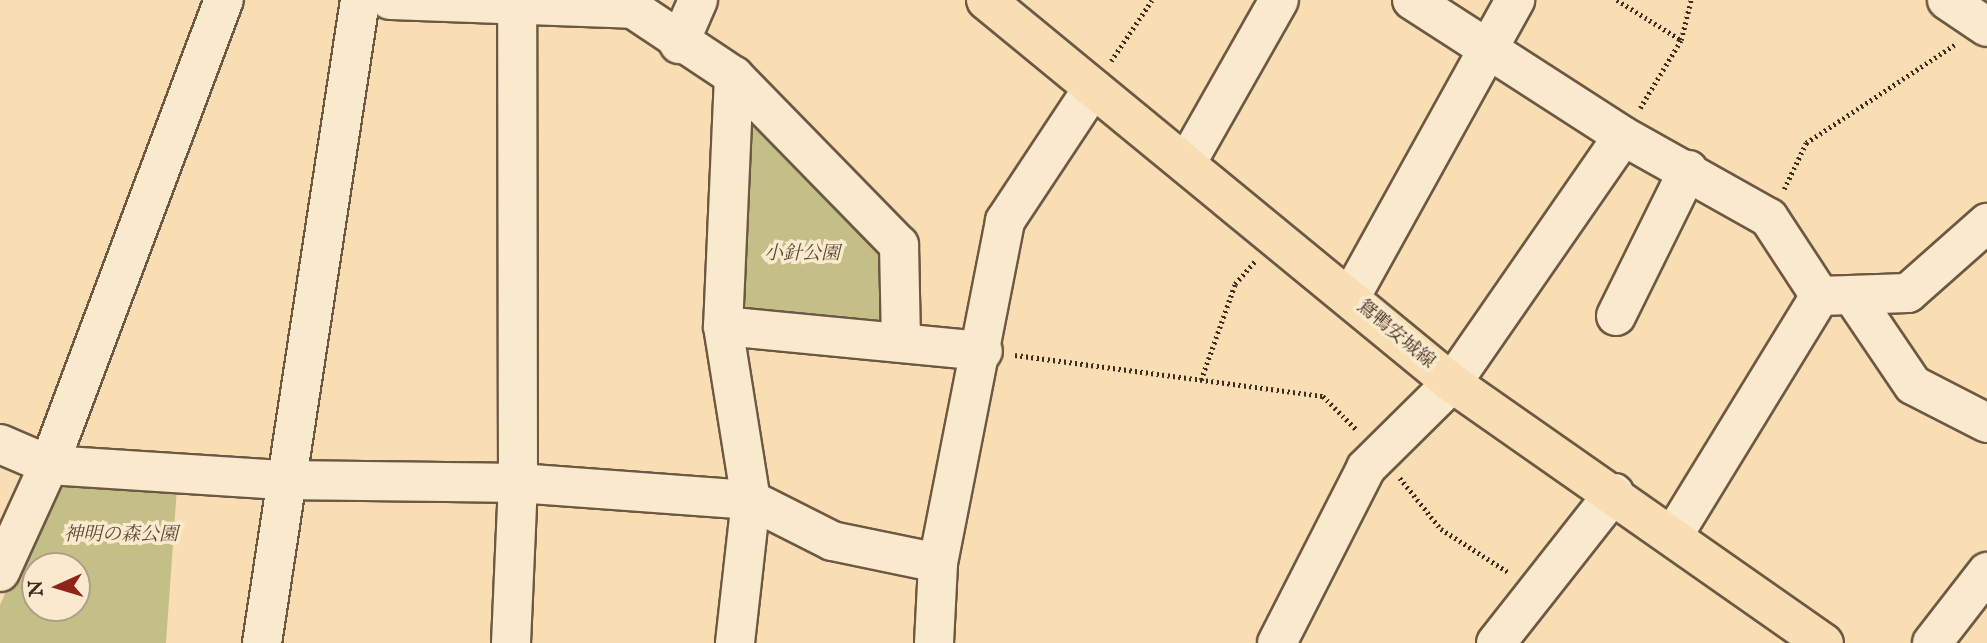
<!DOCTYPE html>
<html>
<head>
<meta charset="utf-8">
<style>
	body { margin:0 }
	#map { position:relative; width:1987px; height:643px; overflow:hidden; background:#f8deb2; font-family:"IM FELL English","Noto Serif JP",serif }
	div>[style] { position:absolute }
	.green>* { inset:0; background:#c4bf87 }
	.path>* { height:4.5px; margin-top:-2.25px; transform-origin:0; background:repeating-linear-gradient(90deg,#3f2c20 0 2px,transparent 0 5.5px) }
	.roads { filter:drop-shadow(2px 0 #6d5844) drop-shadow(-2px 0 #6d5844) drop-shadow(0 2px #6d5844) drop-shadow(0 -2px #6d5844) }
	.minor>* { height:38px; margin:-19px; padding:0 19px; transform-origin:19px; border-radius:19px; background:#faeacd }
	.major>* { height:38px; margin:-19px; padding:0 19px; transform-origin:19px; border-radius:19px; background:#f8deb2 }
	span { translate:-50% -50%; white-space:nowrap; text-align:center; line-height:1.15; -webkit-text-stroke:7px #faeacd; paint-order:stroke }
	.park-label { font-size:19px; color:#5a4935; font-style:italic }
	.street-label { font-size:19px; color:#3f2c20 }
	.north { position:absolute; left:21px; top:552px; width:70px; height:70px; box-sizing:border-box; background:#faeacd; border:2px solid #af9e88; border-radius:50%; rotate:266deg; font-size:19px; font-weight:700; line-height:28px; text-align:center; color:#3f2c20 }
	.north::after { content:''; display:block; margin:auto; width:24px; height:32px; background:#8f2418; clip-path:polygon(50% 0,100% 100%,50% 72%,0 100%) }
</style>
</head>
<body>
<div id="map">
	<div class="green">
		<div style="clip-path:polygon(747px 106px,887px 246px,885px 329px,729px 317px)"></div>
		<div style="clip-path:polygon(evenodd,58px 477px,177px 487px,166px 643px,0 643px,0 605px,58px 477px,35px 566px,77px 566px,77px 608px,35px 608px,35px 566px)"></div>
	</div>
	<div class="path">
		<div style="left:1617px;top:0;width:75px;rotate:32deg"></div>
		<div style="left:1111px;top:61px;width:73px;rotate:-56.1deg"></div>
		<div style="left:1640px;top:108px;width:79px;rotate:-58.9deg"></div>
		<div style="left:1681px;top:40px;width:41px;rotate:-76deg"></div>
		<div style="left:1784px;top:189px;width:51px;rotate:-64.4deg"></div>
		<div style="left:1806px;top:143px;width:178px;rotate:-33.5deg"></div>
		<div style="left:1015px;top:355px;width:311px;rotate:7.6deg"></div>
		<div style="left:1323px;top:396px;width:48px;rotate:45deg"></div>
		<div style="left:1201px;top:380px;width:102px;rotate:-70.5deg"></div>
		<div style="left:1235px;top:284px;width:30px;rotate:-49deg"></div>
		<div style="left:1400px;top:478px;width:65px;rotate:51.2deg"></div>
		<div style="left:1441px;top:529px;width:80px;rotate:32.7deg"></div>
	</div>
	<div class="roads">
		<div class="minor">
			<div style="left:390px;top:0;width:243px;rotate:2.1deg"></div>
			<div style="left:633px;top:9px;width:121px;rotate:33.6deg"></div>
			<div style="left:734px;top:76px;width:236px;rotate:45.7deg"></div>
			<div style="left:899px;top:245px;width:96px;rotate:88.8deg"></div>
			<div style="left:1412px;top:0;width:251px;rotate:32.8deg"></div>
			<div style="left:1623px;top:136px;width:167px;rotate:29.3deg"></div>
			<div style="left:1769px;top:218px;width:93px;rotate:56.8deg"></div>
			<div style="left:1947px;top:0;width:48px;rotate:34deg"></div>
			<div style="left:679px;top:44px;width:48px;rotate:-66.6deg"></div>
			<div style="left:734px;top:76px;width:250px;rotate:92.5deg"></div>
			<div style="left:723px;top:326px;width:176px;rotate:80.9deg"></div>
			<div style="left:751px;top:500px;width:144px;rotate:96.4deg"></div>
			<div style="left:1187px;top:162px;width:186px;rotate:-60.4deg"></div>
			<div style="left:1852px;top:295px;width:109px;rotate:55.9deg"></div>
			<div style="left:1913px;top:385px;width:83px;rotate:27.2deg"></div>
			<div style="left:1820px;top:296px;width:88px;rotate:-2deg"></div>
			<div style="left:1908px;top:293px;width:106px;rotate:-41.5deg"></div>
			<div style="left:1350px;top:298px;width:341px;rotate:-61deg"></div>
			<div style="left:1616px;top:316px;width:163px;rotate:-63.7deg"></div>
			<div style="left:723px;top:326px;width:261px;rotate:5.5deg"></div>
			<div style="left:0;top:444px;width:53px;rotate:23.2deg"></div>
			<div style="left:49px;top:465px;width:233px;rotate:3.7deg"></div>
			<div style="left:282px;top:480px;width:236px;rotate:0.7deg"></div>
			<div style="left:518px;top:483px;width:234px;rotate:4.2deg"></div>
			<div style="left:751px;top:500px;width:91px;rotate:26.8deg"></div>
			<div style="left:832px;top:541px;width:108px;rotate:11.7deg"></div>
			<div style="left:1674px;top:534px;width:279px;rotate:-58.5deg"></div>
			<div style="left:0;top:572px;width:118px;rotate:-65.4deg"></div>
			<div style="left:49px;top:465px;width:497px;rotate:-69.4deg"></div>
			<div style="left:262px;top:643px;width:650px;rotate:-81.33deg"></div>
			<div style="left:511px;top:643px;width:160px;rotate:-87.5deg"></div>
			<div style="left:518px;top:483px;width:483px;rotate:-90.1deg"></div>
			<div style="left:934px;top:643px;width:80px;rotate:-87.1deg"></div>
			<div style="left:938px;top:563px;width:349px;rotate:-78.9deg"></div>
			<div style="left:1005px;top:221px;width:159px;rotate:-56.5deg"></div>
			<div style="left:1277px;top:643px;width:196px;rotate:-63deg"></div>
			<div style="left:1366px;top:468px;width:121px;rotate:-44.7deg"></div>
			<div style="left:1452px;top:383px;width:300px;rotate:-55.3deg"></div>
			<div style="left:1496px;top:643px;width:191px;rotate:-51.8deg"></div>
			<div style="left:1932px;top:643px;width:90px;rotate:-52.2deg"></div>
		</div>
		<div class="major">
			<div style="left:986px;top:0;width:603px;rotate:39.42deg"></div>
			<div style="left:1452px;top:383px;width:454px;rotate:35deg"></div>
		</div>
	</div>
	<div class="park-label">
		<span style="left:802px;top:255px">小針公園</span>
		<span style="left:121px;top:536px">神明の森公園</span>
	</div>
	<div class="street-label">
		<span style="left:1395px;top:335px;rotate:40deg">鴛鴨安城線</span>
	</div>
	<div class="north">N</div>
</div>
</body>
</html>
